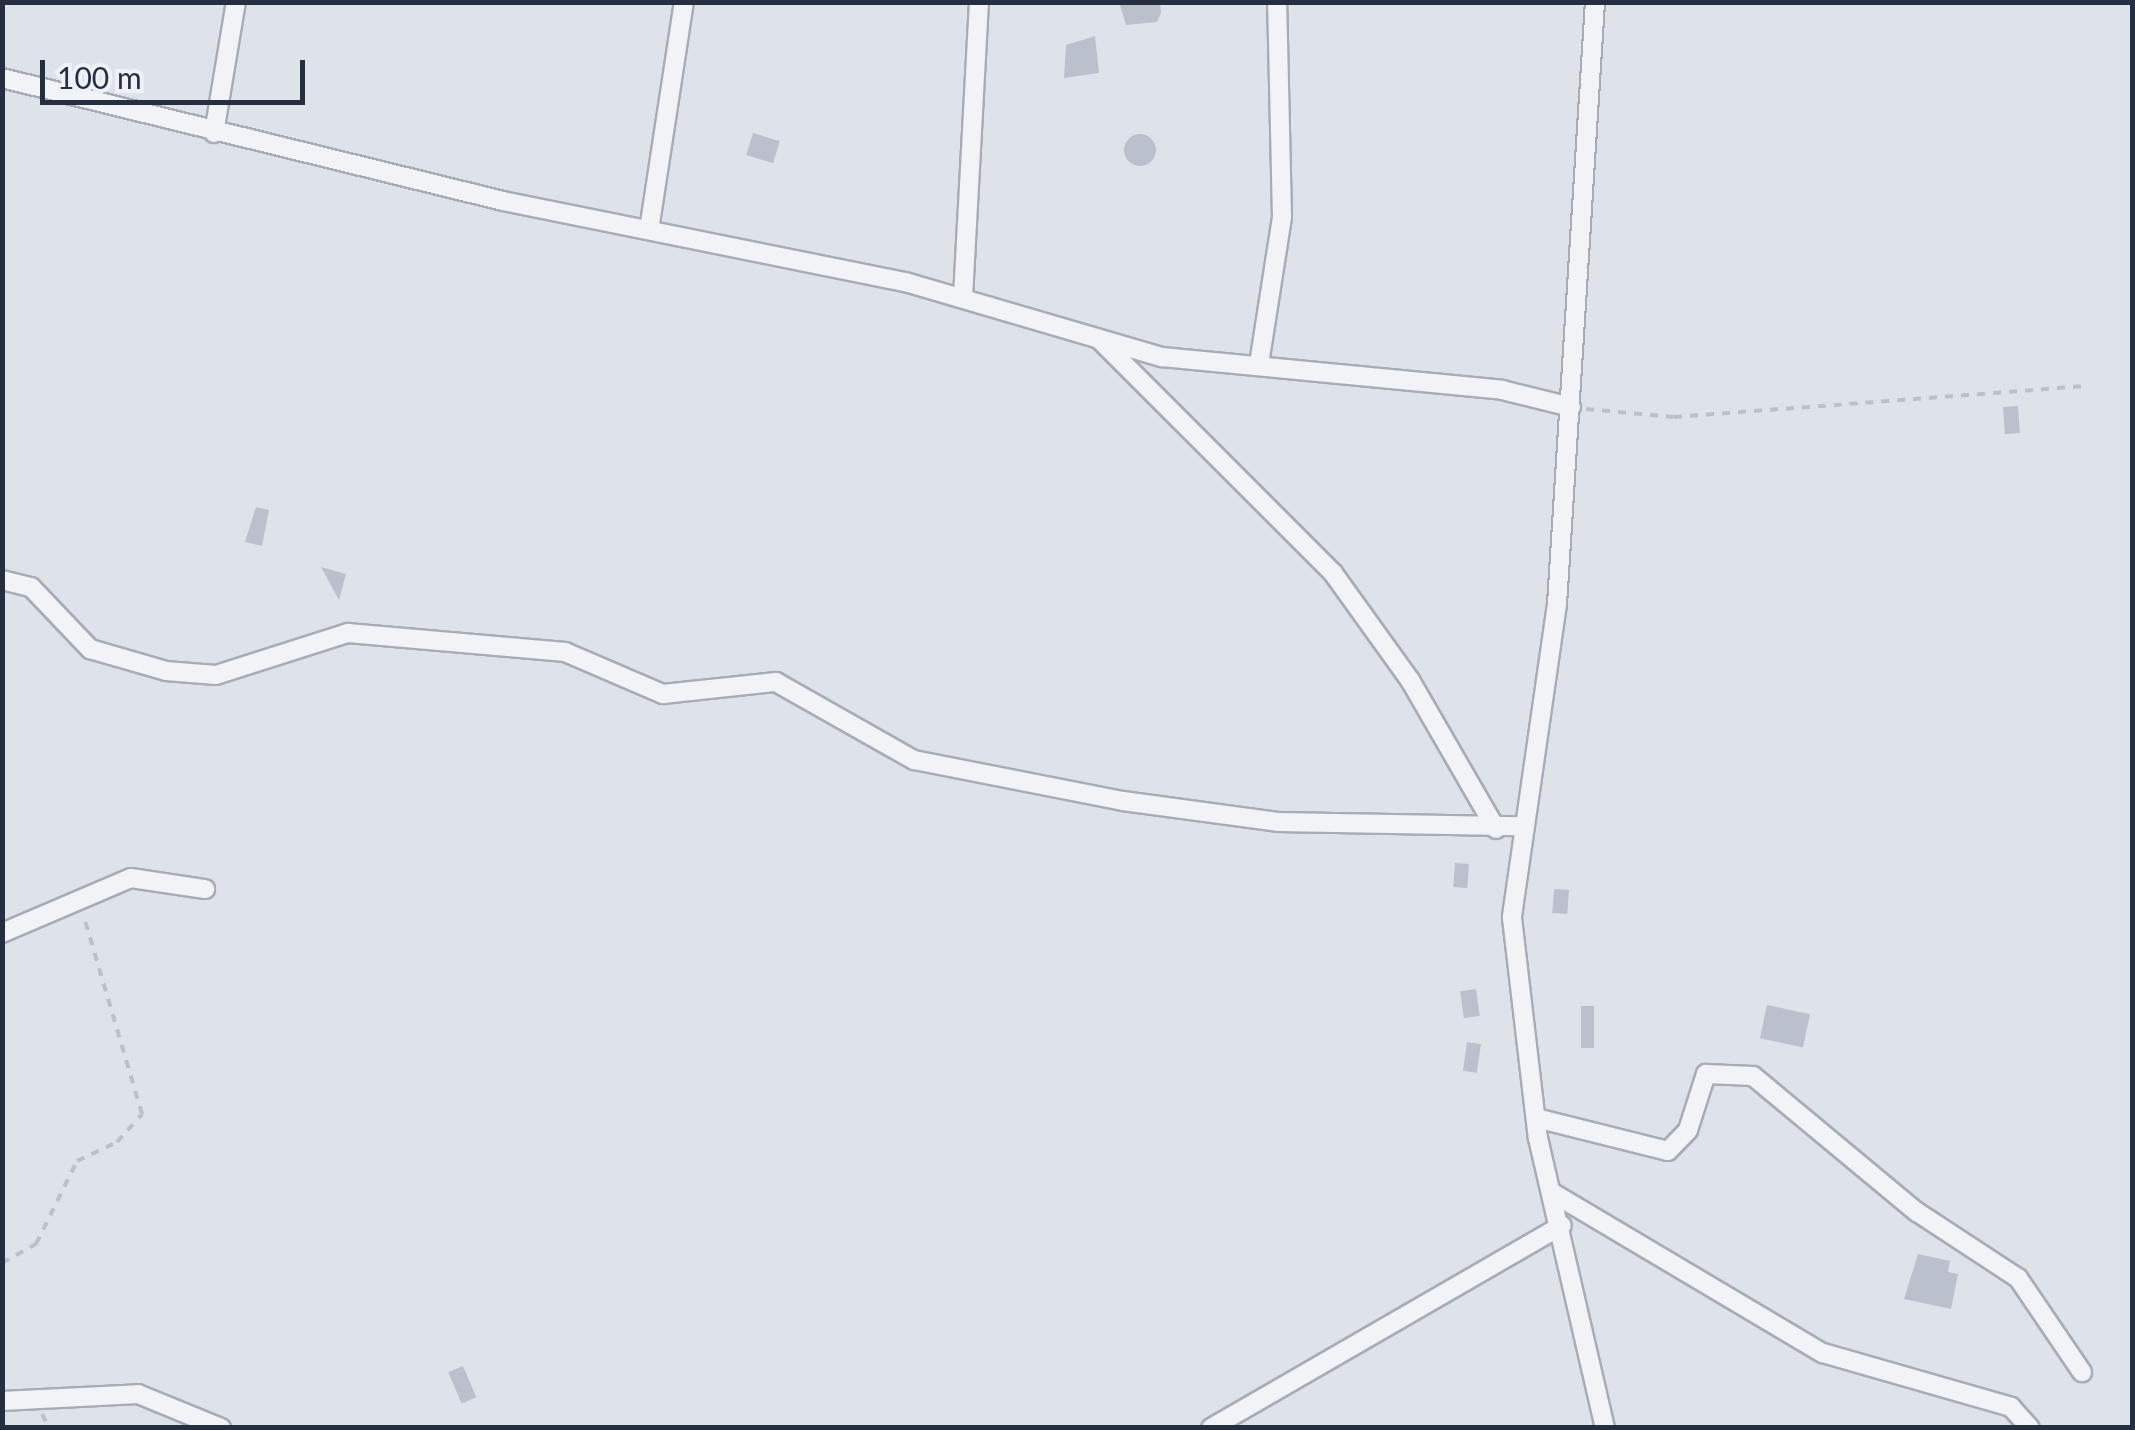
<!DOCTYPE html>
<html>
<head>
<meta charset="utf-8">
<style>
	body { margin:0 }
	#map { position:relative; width:2135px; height:1430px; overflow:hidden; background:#dee2e9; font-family:Lato,sans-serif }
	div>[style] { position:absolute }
	.building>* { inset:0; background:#bbc0cd; transform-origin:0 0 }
	.round { border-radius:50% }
	.path>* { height:4px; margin-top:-2px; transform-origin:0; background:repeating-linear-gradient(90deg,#bcc0c8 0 8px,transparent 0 16px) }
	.roads { filter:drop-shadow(2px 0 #a7acb7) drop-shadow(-2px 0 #a7acb7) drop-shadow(0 2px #a7acb7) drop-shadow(0 -2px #a7acb7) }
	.minor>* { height:18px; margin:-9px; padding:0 9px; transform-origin:9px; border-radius:9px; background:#f1f3f7 }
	span { translate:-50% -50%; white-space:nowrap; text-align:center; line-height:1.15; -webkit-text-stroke:10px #eef1f7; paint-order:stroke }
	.frame { position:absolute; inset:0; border:5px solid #262e42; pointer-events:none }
	.scale { position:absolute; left:40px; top:60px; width:265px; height:45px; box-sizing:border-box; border:5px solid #262e42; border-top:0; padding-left:12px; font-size:30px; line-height:35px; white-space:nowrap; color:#262e42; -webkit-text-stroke:8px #eef1f7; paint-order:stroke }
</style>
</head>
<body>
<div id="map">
	<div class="building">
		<div style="clip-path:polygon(1119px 2px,1160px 2px,1161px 13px,1157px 22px,1126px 25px)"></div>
		<div style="clip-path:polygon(1095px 36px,1099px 73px,1064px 78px,1066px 45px)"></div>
		<div style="left:753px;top:133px;width:28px;height:23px;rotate:17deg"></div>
		<div class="round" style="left:1124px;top:134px;width:32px;height:32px"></div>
		<div style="left:2018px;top:406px;width:27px;height:15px;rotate:86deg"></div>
		<div style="clip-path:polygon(256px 507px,269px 510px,262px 546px,245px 542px)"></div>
		<div style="clip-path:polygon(321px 567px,346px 574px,339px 600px)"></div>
		<div style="left:1455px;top:863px;width:14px;height:24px;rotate:4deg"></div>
		<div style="left:1554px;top:889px;width:15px;height:24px;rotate:4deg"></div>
		<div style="left:1476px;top:989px;width:27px;height:16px;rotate:82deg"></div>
		<div style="left:1767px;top:1005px;width:44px;height:34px;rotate:12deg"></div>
		<div style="left:1581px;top:1006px;width:13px;height:42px"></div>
		<div style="left:1467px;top:1042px;width:14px;height:29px;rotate:8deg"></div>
		<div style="clip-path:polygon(1918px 1254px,1950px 1261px,1948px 1272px,1958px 1274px,1951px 1309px,1904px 1299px)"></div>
		<div style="left:463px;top:1366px;width:34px;height:16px;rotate:67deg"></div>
	</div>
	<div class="path">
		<div style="left:1586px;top:409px;width:88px;rotate:5.2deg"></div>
		<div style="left:1674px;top:417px;width:412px;rotate:-4.3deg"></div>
		<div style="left:2px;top:1263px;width:39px;rotate:-29deg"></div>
		<div style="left:36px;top:1244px;width:93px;rotate:-63.7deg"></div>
		<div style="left:77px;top:1161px;width:44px;rotate:-25.4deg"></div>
		<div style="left:117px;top:1142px;width:38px;rotate:-48deg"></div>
		<div style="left:142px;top:1114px;width:205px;rotate:-106.4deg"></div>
		<div style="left:42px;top:1414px;width:16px;rotate:63deg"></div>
	</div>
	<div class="roads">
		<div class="minor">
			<div style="left:1595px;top:2px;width:603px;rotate:93.61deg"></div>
			<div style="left:1557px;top:604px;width:317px;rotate:98.2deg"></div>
			<div style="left:1512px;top:918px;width:222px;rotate:83.3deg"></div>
			<div style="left:1538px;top:1138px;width:298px;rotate:77deg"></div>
			<div style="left:2px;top:78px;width:516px;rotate:13.79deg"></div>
			<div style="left:503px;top:201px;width:410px;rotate:11.4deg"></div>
			<div style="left:905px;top:282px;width:268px;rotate:16.3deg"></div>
			<div style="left:1162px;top:357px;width:342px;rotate:5.5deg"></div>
			<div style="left:1502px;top:390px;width:71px;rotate:13.8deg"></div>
			<div style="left:214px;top:133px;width:133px;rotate:-80.5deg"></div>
			<div style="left:649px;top:230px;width:231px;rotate:-81.3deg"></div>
			<div style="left:963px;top:297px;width:295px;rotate:-86.9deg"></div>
			<div style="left:1099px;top:339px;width:331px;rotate:45deg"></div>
			<div style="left:1333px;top:573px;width:132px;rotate:54.3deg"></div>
			<div style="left:1410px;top:680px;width:172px;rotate:60deg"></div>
			<div style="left:1259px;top:364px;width:149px;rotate:-81.1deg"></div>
			<div style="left:1282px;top:217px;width:215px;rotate:-91.3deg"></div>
			<div style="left:2px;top:580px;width:30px;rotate:14deg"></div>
			<div style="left:31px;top:587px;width:86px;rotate:46.4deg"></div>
			<div style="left:90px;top:649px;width:79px;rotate:16.1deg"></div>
			<div style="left:166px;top:671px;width:50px;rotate:4.6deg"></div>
			<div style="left:216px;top:675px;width:139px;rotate:-17.7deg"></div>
			<div style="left:348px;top:633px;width:218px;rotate:5deg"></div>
			<div style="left:565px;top:652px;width:107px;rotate:23.2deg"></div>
			<div style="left:663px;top:694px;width:114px;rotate:-6.1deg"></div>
			<div style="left:776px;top:682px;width:159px;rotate:29.5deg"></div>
			<div style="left:914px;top:760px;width:213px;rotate:11.1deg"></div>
			<div style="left:1123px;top:801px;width:156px;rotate:7.7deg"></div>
			<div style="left:1278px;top:822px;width:241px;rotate:1deg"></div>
			<div style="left:2px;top:933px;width:140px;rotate:-23.1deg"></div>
			<div style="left:131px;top:878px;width:75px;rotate:8.5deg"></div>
			<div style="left:1536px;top:1118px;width:136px;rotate:14deg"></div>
			<div style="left:1668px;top:1151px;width:29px;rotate:-46deg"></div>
			<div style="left:1688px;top:1130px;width:59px;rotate:-72.2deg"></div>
			<div style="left:1706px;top:1074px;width:47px;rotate:2.4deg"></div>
			<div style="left:1753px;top:1076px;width:213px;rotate:39.7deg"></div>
			<div style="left:1917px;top:1212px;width:121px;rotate:33.2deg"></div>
			<div style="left:2018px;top:1278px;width:114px;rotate:55.8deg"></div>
			<div style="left:1553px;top:1193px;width:314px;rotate:30.7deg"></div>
			<div style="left:1823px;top:1353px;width:196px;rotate:16deg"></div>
			<div style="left:2011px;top:1407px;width:28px;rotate:48deg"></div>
			<div style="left:2px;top:1401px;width:136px;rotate:-2.9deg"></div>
			<div style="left:138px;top:1394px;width:90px;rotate:22.3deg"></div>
			<div style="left:1211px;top:1428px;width:405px;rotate:-30deg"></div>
		</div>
	</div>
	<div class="frame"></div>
	<div class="scale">100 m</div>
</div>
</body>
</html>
